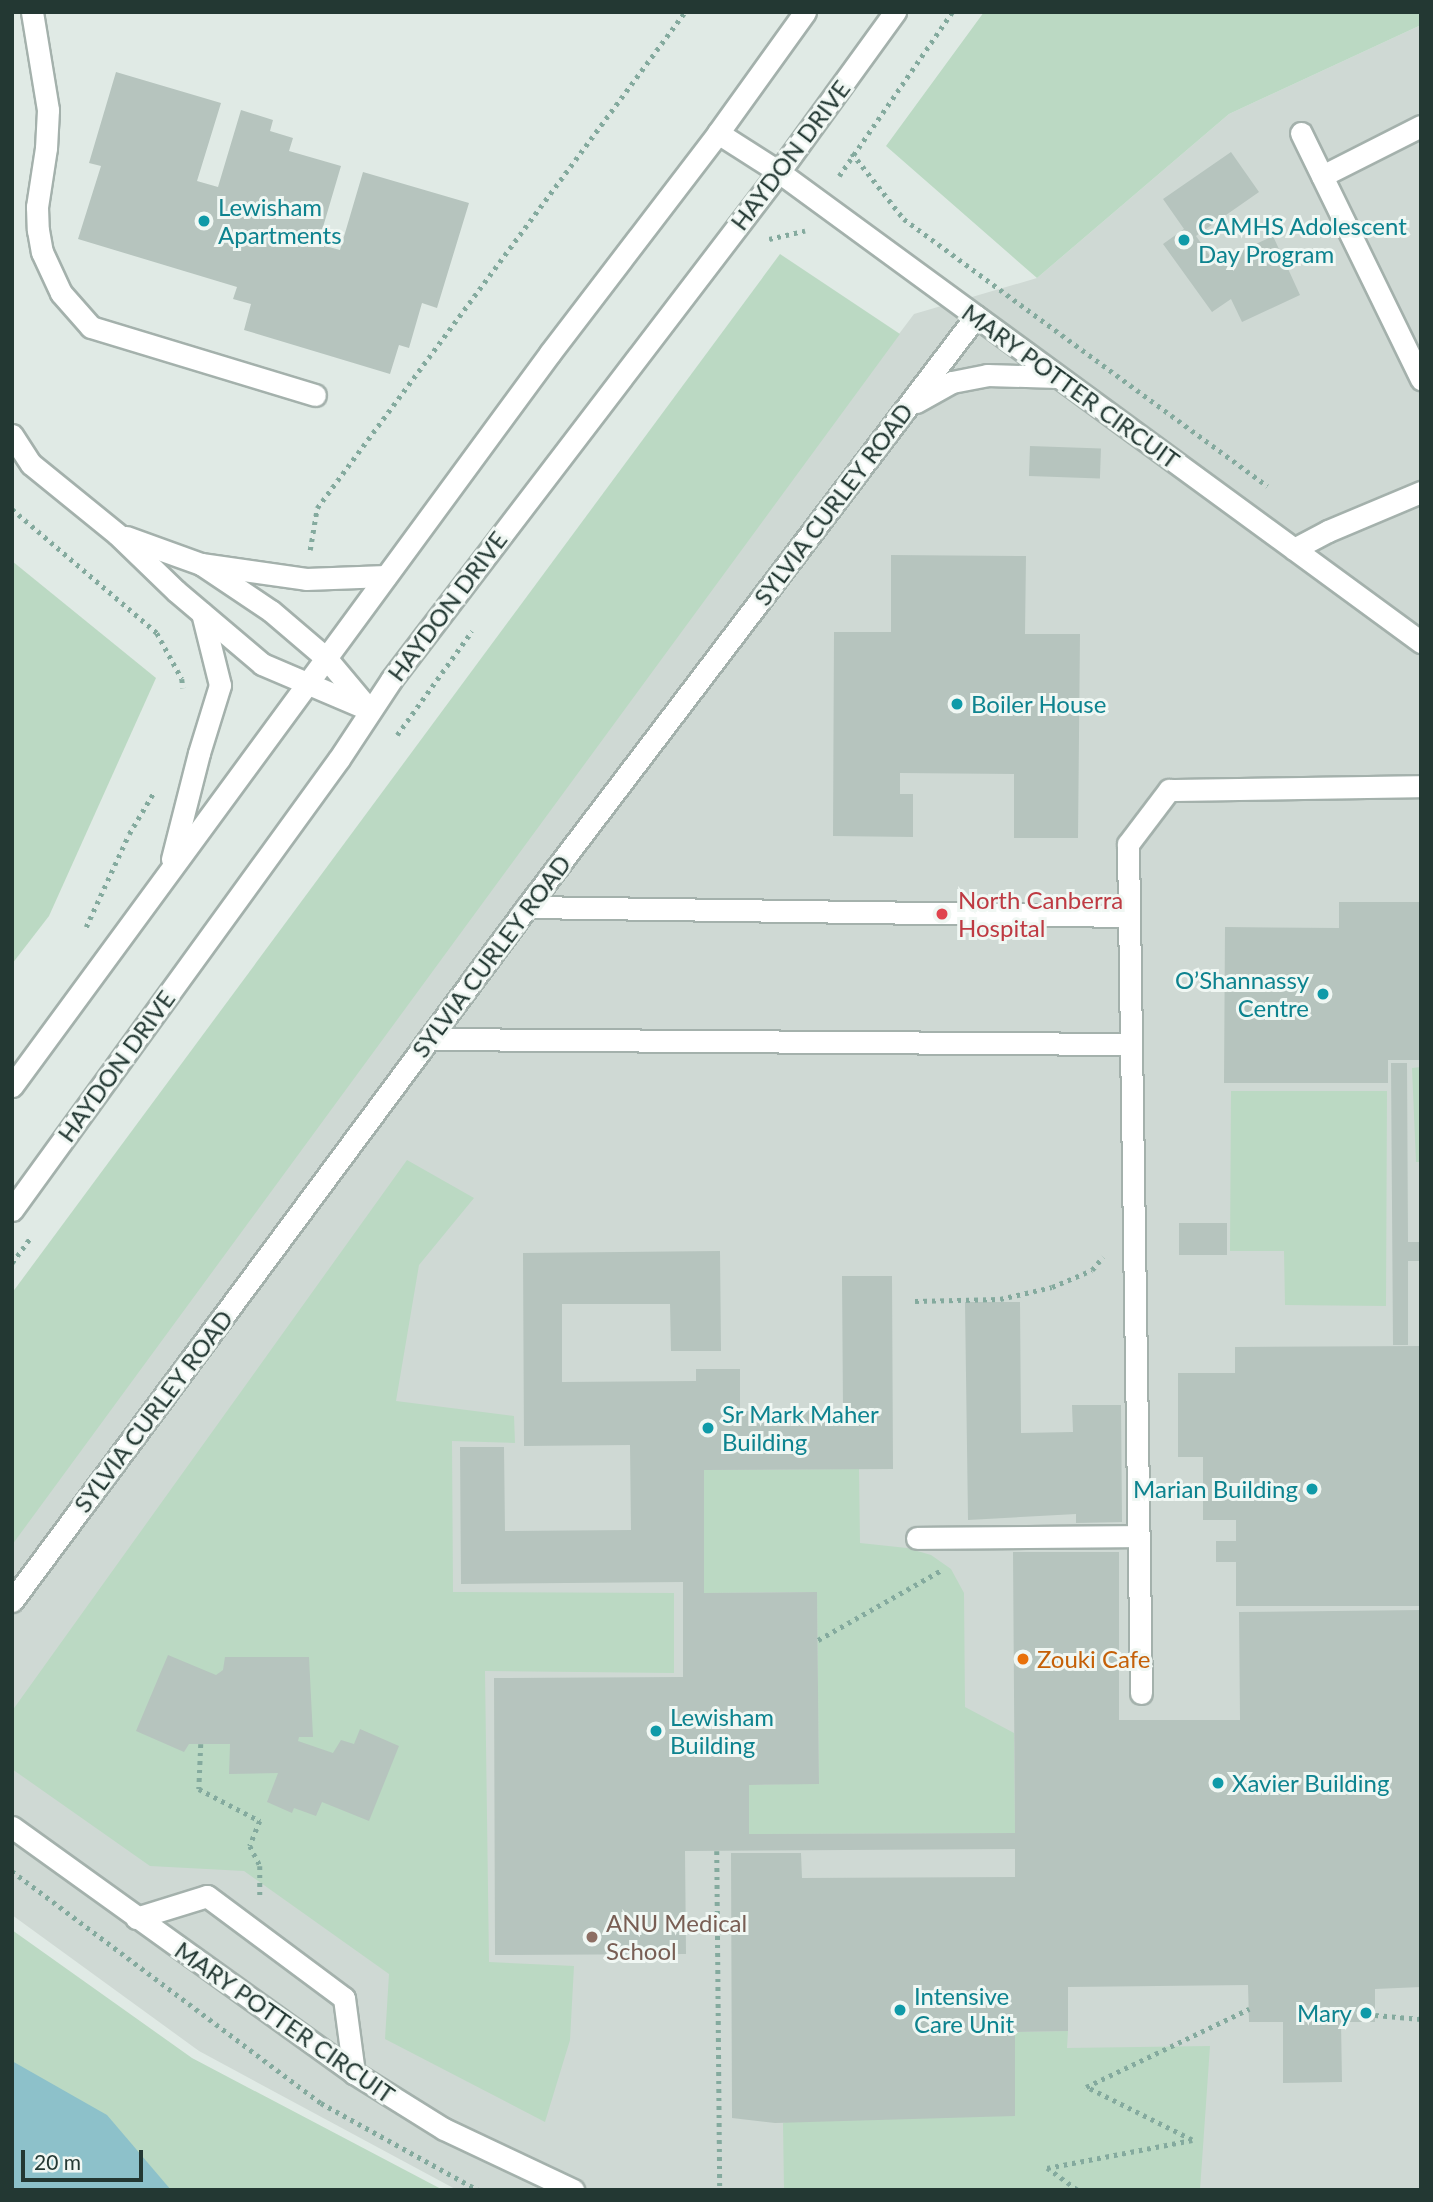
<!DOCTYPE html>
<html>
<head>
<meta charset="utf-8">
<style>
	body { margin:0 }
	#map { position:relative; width:1433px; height:2202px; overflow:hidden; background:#e0eae5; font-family:Lato,sans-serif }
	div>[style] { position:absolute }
	.built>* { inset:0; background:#cfd9d4 }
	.green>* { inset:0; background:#bbd9c3 }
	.water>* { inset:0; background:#8dc1ca }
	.building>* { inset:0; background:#b6c4be; transform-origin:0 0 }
	.path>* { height:4.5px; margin-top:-2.25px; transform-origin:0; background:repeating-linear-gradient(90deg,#84aa9e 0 3.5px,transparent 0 8.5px) }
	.roads { filter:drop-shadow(2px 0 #a4b1ac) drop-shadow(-2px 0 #a4b1ac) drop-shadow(0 2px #a4b1ac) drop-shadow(0 -2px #a4b1ac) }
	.lane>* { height:21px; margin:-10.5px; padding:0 10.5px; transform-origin:10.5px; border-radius:10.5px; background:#fff }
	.street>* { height:21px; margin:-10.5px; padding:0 10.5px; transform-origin:10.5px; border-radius:10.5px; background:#fff }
	.secondary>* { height:21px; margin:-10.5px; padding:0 10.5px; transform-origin:10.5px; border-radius:10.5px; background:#fff }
	.dots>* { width:19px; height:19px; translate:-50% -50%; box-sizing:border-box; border:4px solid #f0f7f3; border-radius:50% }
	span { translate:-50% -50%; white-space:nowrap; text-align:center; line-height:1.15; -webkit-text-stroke:6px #f0f7f3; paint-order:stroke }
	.street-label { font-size:24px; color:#233833 }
	.culture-label { font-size:24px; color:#0d838f }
	.left { translate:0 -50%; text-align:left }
	.right { translate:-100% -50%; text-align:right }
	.health-label { font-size:24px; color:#be3a42 }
	.food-label { font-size:24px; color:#c56008 }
	.education-label { font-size:24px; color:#785e54 }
	.frame { position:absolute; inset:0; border:14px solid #233833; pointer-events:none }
	.scale { position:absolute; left:21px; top:2150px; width:122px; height:32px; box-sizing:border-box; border:4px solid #233833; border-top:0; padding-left:9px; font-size:21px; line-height:24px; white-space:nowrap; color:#233833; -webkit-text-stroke:5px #f0f7f3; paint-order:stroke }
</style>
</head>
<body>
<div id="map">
	<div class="built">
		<div style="clip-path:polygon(1421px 25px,1421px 2190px,457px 2190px,199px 2051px,12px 1915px,12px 1513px,914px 314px,1037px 278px,1229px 114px)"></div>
	</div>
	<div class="green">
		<div style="clip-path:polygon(984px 12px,1421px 12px,1421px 25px,1229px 114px,1037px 278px,886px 146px)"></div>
		<div style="clip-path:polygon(780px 254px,900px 334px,12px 1545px,12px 1293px)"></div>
		<div style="clip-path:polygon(12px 561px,156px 678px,49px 916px,12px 964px)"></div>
		<div style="clip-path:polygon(1421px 1067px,1421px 1162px,1416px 1162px,1412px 1068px)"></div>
		<div style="clip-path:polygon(1231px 1091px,1387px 1091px,1386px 1306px,1285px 1305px,1284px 1251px,1230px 1251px)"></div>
		<div style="clip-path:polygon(407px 1160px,474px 1198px,419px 1265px,396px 1401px,514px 1416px,515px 1443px,452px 1441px,453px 1592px,674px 1593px,674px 1673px,485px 1671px,489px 1962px,574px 1966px,570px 2040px,545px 2122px,385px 2039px,389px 1974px,244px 1871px,150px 1866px,12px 1769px,12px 1711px)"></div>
		<div style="clip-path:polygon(859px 1469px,860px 1543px,907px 1548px,931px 1555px,951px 1569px,964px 1593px,965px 1707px,1014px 1733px,1015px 1833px,749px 1834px,749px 1785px,819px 1783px,817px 1592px,704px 1593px,704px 1470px)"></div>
		<div style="clip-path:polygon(12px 1930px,192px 2058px,443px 2190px,12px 2190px)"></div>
		<div style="clip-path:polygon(1068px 2031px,1067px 2048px,1210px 2046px,1200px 2190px,784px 2190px,783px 2123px,1015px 2032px)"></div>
	</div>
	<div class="water">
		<div style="clip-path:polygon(12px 2061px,107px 2115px,171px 2190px,12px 2190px)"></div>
	</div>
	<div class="building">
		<div style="clip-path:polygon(116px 72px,221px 103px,197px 181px,218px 187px,241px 110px,273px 120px,270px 131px,293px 138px,289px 151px,341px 166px,318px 244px,340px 250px,363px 172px,469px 203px,437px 308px,422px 303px,409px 348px,399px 345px,390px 374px,244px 330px,251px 304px,233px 299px,237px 287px,78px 239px,101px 166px,89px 163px)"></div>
		<div style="clip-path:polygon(1231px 152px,1259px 192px,1196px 236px,1215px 263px,1273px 236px,1300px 295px,1242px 322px,1231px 299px,1212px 312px,1163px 244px,1184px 229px,1163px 199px)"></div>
		<div style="left:1030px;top:446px;width:71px;height:30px;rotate:2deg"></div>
		<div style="clip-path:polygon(891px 555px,1026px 556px,1025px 634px,1080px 634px,1078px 838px,1014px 838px,1014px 774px,900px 773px,900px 794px,913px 794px,913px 837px,833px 836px,834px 632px,891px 632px)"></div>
		<div style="clip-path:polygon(1339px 902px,1421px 902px,1421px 1060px,1388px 1060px,1388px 1083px,1224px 1083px,1225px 927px,1339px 928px)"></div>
		<div style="clip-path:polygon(1391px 1063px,1407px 1063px,1408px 1242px,1421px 1242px,1421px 1261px,1408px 1261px,1408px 1345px,1393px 1345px)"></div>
		<div style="left:1179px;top:1223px;width:48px;height:32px"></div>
		<div style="clip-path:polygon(720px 1251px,721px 1351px,671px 1351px,670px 1304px,562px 1304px,562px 1382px,696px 1381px,696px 1369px,740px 1369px,740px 1411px,843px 1410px,842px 1276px,892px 1276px,893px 1469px,704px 1470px,704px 1593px,817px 1592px,819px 1784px,749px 1785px,749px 1834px,1015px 1833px,1013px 1552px,1119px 1552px,1119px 1720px,1240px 1720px,1239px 1612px,1421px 1610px,1421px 1987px,1375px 1989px,1375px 2022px,1341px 2022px,1342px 2082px,1283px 2083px,1283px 2022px,1249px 2022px,1248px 1985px,1068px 1987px,1068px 2031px,1015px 2032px,1015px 2116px,775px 2123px,732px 2118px,731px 1853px,801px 1853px,802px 1878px,1015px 1877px,1015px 1849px,685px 1851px,686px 1954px,495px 1955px,494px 1678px,683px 1677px,683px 1582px,461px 1584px,460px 1447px,504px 1447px,505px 1531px,631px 1530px,630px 1445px,524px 1446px,523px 1253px)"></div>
		<div style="clip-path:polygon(965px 1302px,1020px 1302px,1021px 1433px,1073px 1432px,1072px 1405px,1121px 1405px,1122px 1522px,1076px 1523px,1076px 1514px,968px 1520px)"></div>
		<div style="clip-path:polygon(1421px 1346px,1421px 1606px,1236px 1606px,1236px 1562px,1216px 1562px,1216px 1541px,1236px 1541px,1236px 1520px,1203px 1520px,1203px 1457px,1178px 1457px,1178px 1373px,1235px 1373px,1235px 1347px)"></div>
		<div style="clip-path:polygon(168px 1655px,216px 1675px,223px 1670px,225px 1657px,309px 1657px,313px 1737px,299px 1737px,298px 1741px,333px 1753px,341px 1740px,354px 1744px,360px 1729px,399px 1746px,369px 1821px,322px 1802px,316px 1816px,294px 1808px,292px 1813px,267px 1802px,278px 1773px,229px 1774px,230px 1744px,189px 1744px,184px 1752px,136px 1731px)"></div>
	</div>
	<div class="path">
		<div style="left:852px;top:153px;width:84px;rotate:51.8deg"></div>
		<div style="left:904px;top:219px;width:451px;rotate:36.3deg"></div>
		<div style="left:839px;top:176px;width:199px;rotate:-55.4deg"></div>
		<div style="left:769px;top:239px;width:37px;rotate:-13deg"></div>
		<div style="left:12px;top:509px;width:191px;rotate:40.5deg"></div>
		<div style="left:157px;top:633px;width:52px;rotate:61.5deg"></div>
		<div style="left:182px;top:679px;width:9px;rotate:84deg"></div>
		<div style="left:310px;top:550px;width:43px;rotate:-80.5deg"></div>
		<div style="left:317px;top:508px;width:618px;rotate:-53.43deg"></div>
		<div style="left:397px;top:735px;width:128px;rotate:-54.2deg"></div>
		<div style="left:86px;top:927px;width:102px;rotate:-65.2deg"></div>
		<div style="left:129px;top:834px;width:49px;rotate:-59.2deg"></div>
		<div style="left:12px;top:1263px;width:32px;rotate:-54deg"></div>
		<div style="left:915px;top:1301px;width:85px;rotate:-1.3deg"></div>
		<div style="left:1000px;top:1299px;width:53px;rotate:-13deg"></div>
		<div style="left:1052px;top:1287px;width:43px;rotate:-23deg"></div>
		<div style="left:1092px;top:1270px;width:17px;rotate:-50deg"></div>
		<div style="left:818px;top:1640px;width:140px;rotate:-29.5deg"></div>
		<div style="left:201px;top:1744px;width:45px;rotate:92.5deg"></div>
		<div style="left:199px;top:1789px;width:69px;rotate:27.7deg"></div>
		<div style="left:260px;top:1821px;width:27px;rotate:112deg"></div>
		<div style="left:250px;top:1846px;width:22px;rotate:63deg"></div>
		<div style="left:260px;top:1866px;width:29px;rotate:90deg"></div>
		<div style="left:717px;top:1851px;width:339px;rotate:89.5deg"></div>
		<div style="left:12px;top:1871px;width:386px;rotate:36.9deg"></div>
		<div style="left:321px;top:2103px;width:179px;rotate:29deg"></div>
		<div style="left:1375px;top:2015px;width:46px;rotate:5deg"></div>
		<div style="left:1077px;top:2190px;width:37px;rotate:-144deg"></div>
		<div style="left:1047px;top:2168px;width:148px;rotate:-10.9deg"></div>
		<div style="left:1192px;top:2140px;width:119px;rotate:-153.4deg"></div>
		<div style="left:1086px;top:2087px;width:181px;rotate:-25.6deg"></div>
	</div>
	<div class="roads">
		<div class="lane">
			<div style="left:32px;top:12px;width:99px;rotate:80.7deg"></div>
			<div style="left:48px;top:110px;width:38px;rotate:93deg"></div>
			<div style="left:46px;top:148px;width:60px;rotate:98.7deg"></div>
			<div style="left:37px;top:207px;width:23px;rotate:88deg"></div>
			<div style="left:38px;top:230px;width:22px;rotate:80deg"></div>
			<div style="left:42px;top:252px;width:45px;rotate:65.1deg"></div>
			<div style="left:61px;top:293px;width:45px;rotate:48.6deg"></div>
			<div style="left:91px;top:327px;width:234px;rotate:16.9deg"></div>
			<div style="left:1301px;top:133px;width:274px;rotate:64deg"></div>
			<div style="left:1322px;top:176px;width:111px;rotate:-26.8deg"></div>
			<div style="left:1294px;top:549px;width:38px;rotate:-28deg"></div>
			<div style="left:1328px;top:531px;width:101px;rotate:-22.8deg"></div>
			<div style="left:527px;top:907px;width:602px;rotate:0.86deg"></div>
			<div style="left:429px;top:1039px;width:702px;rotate:0.41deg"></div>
			<div style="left:917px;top:1538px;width:221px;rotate:-0.5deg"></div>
			<div style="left:1141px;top:1693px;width:849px;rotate:-90.88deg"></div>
			<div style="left:1128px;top:844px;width:68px;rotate:-52.8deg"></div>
			<div style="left:1169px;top:790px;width:252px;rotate:-0.9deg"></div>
			<div style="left:136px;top:1918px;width:74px;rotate:-17.2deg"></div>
			<div style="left:207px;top:1896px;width:171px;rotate:36.7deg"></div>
			<div style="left:344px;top:1998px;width:76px;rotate:82.4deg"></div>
		</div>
		<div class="street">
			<div style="left:718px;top:133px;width:72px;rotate:32.6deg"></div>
			<div style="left:779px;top:172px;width:796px;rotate:36.21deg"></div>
			<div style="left:916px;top:402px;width:41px;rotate:-29.1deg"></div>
			<div style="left:952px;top:382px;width:36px;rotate:-11deg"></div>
			<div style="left:987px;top:375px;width:71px;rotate:1.6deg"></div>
			<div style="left:12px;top:435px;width:35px;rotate:57deg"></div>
			<div style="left:31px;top:464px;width:111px;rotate:39.1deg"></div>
			<div style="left:117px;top:534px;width:82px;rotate:44deg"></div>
			<div style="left:176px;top:591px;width:113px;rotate:40.3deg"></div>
			<div style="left:262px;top:664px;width:117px;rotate:23.1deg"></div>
			<div style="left:126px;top:537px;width:80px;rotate:19.8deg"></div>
			<div style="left:201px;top:564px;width:84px;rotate:33.9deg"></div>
			<div style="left:271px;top:611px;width:72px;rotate:40.5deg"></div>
			<div style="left:326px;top:658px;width:64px;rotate:50.1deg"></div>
			<div style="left:12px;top:1601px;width:864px;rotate:-53.42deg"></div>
			<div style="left:527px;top:907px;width:742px;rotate:-52.77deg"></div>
			<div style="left:12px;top:1827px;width:421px;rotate:35.7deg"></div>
			<div style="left:354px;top:2073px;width:106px;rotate:31.9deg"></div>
			<div style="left:444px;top:2129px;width:143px;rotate:25.3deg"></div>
		</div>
		<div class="secondary">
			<div style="left:201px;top:564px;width:106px;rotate:8.1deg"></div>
			<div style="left:306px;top:579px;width:80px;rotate:-2.1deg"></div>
			<div style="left:172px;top:859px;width:109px;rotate:-75.7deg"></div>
			<div style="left:199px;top:753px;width:71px;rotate:-72.8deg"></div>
			<div style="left:220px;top:685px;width:74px;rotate:-104deg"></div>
			<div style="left:12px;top:1086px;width:909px;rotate:-53.72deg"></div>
			<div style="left:550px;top:353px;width:277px;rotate:-52.6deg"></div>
			<div style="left:718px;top:133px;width:149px;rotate:-54.3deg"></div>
			<div style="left:12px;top:1210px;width:557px;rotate:-54.06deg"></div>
			<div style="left:339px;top:759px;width:95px;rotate:-56.6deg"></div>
			<div style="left:391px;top:680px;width:639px;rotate:-52.63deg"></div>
			<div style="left:779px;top:172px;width:198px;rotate:-54.1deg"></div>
		</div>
	</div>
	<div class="dots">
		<div style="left:204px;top:221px;background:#0f9aa8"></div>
		<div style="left:1184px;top:240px;background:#0f9aa8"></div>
		<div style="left:957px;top:704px;background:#0f9aa8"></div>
		<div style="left:942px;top:914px;background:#e0444e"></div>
		<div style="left:1323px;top:994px;background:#0f9aa8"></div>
		<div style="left:708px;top:1428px;background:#0f9aa8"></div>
		<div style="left:1312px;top:1489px;background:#0f9aa8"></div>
		<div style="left:1023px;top:1659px;background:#e8710a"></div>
		<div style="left:656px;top:1731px;background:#0f9aa8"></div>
		<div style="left:1218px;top:1783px;background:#0f9aa8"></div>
		<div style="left:592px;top:1937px;background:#8d6e63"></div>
		<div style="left:900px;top:2010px;background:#0f9aa8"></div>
		<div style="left:1366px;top:2013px;background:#0f9aa8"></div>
	</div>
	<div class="street-label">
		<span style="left:790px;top:155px;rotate:-53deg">HAYDON DRIVE</span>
		<span style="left:1071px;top:386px;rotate:36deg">MARY POTTER CIRCUIT</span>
		<span style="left:833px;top:504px;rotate:-53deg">SYLVIA CURLEY ROAD</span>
		<span style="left:447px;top:606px;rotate:-53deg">HAYDON DRIVE</span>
		<span style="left:491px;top:956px;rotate:-53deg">SYLVIA CURLEY ROAD</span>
		<span style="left:116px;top:1066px;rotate:-54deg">HAYDON DRIVE</span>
		<span style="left:153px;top:1411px;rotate:-53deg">SYLVIA CURLEY ROAD</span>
		<span style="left:285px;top:2022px;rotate:35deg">MARY POTTER CIRCUIT</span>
	</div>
	<div class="culture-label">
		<span class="left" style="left:218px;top:221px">Lewisham<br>Apartments</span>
		<span class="left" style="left:1198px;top:240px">CAMHS Adolescent<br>Day Program</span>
		<span class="left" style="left:971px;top:704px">Boiler House</span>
		<span class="right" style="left:1309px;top:994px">O’Shannassy<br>Centre</span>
		<span class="left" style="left:722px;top:1428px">Sr Mark Maher<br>Building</span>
		<span class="right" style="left:1298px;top:1489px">Marian Building</span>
		<span class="left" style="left:670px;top:1731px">Lewisham<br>Building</span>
		<span class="left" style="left:1232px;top:1783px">Xavier Building</span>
		<span class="left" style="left:914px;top:2010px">Intensive<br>Care Unit</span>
		<span class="right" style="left:1352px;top:2013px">Mary</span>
	</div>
	<div class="health-label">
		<span class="left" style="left:958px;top:914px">North Canberra<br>Hospital</span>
	</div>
	<div class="food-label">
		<span class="left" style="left:1037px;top:1659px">Zouki Cafe</span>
	</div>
	<div class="education-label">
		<span class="left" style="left:606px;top:1937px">ANU Medical<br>School</span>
	</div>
	<div class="frame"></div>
	<div class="scale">20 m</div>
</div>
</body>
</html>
